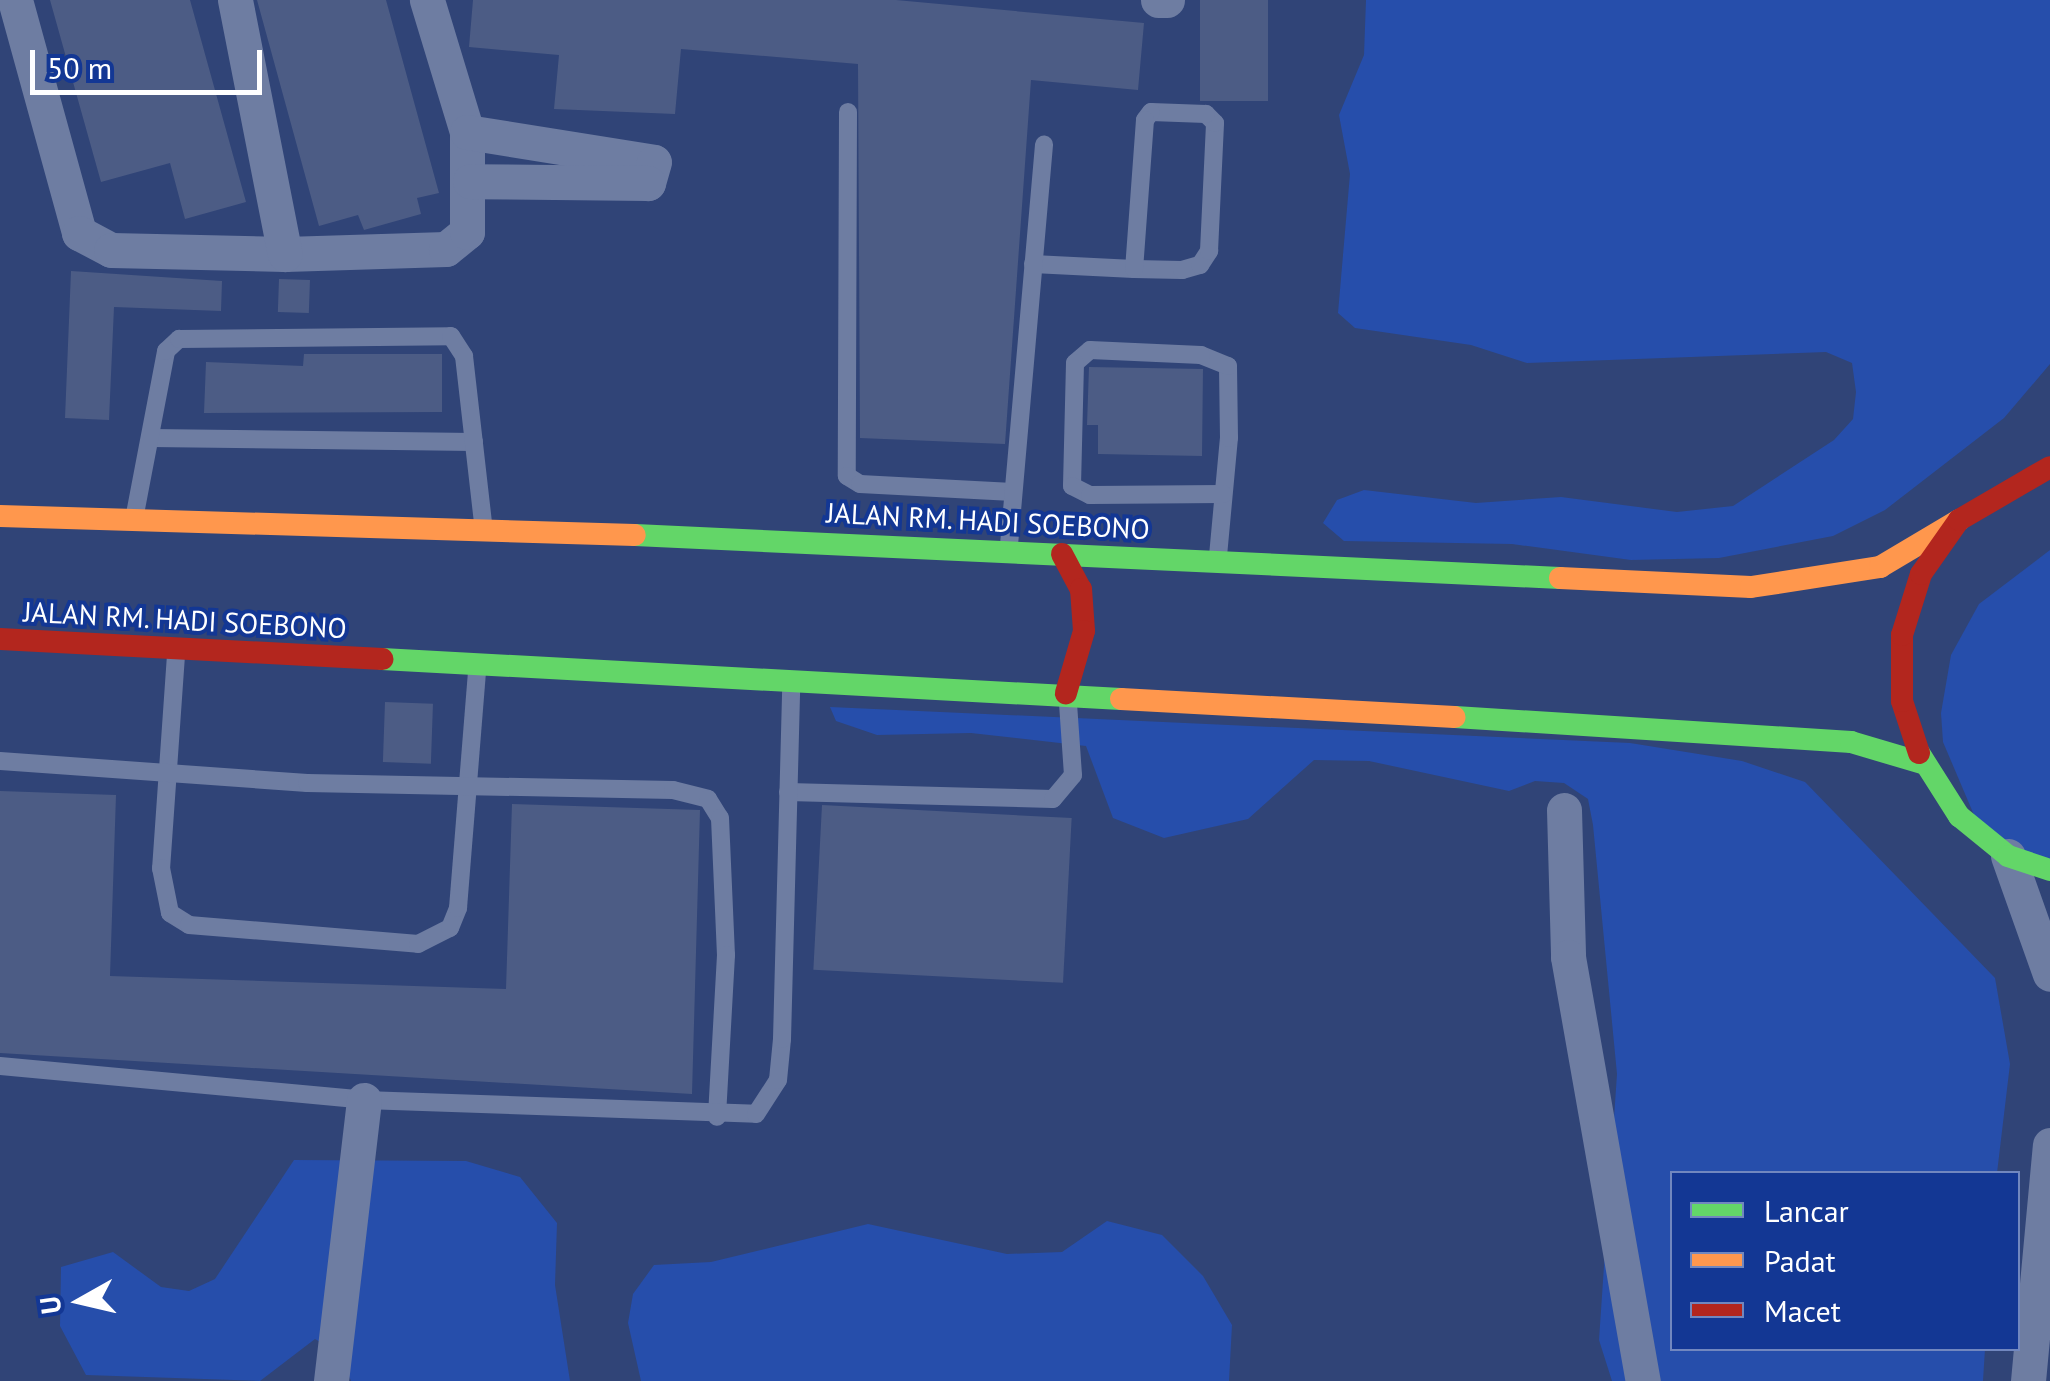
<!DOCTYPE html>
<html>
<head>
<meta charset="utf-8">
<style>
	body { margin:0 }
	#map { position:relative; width:2050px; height:1381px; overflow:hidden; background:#304477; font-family:"PT Sans",sans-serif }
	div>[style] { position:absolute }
	.green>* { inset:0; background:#264eab }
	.building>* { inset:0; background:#4c5c85; transform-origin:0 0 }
	.lane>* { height:18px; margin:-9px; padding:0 9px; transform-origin:9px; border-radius:9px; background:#6e7da2 }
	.street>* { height:35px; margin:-17.5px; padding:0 17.5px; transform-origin:17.5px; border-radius:17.5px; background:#6e7da2 }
	.fast>* { height:22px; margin:-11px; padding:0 11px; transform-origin:11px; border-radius:11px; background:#63d668 }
	.slow>* { height:22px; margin:-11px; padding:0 11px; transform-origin:11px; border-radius:11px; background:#ff974d }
	.jam>* { height:22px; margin:-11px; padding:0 11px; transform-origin:11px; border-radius:11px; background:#b3261e }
	span { translate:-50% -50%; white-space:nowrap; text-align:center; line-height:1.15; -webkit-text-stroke:8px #133794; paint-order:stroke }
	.street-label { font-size:28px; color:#fff }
	.legend { position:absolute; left:1670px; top:1171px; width:350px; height:180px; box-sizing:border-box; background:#133794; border:2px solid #7187bf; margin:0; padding:12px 18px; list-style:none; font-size:30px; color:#fff }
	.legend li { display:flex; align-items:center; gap:20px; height:50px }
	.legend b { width:50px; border:2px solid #7187bf }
	.north { position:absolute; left:30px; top:1251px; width:100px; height:100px; -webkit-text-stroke:8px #133794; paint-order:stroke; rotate:262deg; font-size:28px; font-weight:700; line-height:40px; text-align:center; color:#fff }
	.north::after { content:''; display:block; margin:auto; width:35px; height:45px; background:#fff; clip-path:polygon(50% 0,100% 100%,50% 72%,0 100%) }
	.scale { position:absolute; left:30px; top:50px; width:232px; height:45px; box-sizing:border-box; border:5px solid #fff; border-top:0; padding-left:12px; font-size:30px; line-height:35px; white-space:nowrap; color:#fff; -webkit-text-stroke:8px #133794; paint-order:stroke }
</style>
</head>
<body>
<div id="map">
	<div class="green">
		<div style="clip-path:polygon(1366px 0,2050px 0,2050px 364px,2004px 418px,1885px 510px,1833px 536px,1719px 558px,1631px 560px,1512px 544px,1344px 541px,1323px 523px,1337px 500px,1364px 490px,1476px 503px,1561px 497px,1677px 512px,1733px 506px,1834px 440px,1853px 419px,1856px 392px,1852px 363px,1826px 352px,1527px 363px,1471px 345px,1355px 328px,1338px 313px,1350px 174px,1339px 115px,1364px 55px)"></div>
		<div style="clip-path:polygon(2050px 550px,2050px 878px,1977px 822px,1943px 742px,1941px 713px,1951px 655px,1979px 604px)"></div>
		<div style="clip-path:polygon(830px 707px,1630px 743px,1742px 761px,1805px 782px,1995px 978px,2010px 1064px,1997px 1173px,1672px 1174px,1672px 1348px,1985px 1349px,1983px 1381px,1612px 1381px,1599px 1340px,1617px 1074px,1593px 825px,1588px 799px,1564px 783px,1535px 781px,1509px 791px,1369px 761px,1314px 760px,1248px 819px,1164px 838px,1113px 818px,1086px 746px,971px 733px,877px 735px,836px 721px)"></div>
		<div style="clip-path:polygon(294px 1160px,466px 1161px,520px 1177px,557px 1223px,555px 1285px,570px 1381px,351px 1381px,340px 1353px,315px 1339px,260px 1381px,86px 1375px,60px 1326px,61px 1267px,113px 1252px,161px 1287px,189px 1291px,215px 1279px)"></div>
		<div style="clip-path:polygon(1107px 1221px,1162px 1235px,1203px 1276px,1232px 1325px,1229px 1381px,641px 1381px,628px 1323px,633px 1294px,654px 1265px,711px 1262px,868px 1224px,1007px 1254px,1062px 1252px)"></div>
	</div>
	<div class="building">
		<div style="clip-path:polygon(50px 0,190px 0,246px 202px,185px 219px,170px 163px,101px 182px)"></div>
		<div style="clip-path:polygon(257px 0,386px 0,439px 193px,417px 198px,421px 214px,364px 230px,358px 215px,319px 226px)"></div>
		<div style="clip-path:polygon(473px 0,896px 0,1144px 23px,1138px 90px,1031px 80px,1005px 444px,860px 438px,858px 64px,681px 49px,675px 114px,554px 109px,559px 55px,469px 47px)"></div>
		<div style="left:1200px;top:0;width:68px;height:101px"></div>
		<div style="clip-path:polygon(71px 271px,222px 281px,221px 311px,114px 307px,109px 420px,65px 418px)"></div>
		<div style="left:279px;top:279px;width:31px;height:33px;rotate:2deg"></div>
		<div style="clip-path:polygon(304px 354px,442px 354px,442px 412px,204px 413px,206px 362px,303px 366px)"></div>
		<div style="clip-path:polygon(1089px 367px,1203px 369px,1202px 456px,1098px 454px,1098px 425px,1087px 425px)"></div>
		<div style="left:385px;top:702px;width:48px;height:60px;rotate:2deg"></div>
		<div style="clip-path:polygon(0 791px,116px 795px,110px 976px,506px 989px,512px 804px,700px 810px,692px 1094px,0 1053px)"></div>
		<div style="left:822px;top:805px;width:250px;height:165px;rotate:3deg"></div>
	</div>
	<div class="lane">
		<div style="left:848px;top:112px;width:364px;rotate:90.2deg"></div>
		<div style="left:847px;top:476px;width:15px;rotate:32deg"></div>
		<div style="left:860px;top:484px;width:153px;rotate:3deg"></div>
		<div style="left:1033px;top:264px;width:101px;rotate:2.8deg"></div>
		<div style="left:1134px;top:269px;width:48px;rotate:1.2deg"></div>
		<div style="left:1182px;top:270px;width:19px;rotate:-16deg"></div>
		<div style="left:1200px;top:265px;width:17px;rotate:-57deg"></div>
		<div style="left:1209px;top:251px;width:128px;rotate:-87.3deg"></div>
		<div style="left:1215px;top:123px;width:13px;rotate:-135deg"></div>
		<div style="left:1206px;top:114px;width:55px;rotate:-177.9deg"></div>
		<div style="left:1151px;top:112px;width:10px;rotate:127deg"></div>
		<div style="left:1145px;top:120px;width:149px;rotate:94.2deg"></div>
		<div style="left:151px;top:438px;width:323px;rotate:0.7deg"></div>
		<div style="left:135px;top:514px;width:166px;rotate:-79.2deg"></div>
		<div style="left:166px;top:351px;width:18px;rotate:-43deg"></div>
		<div style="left:179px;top:339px;width:272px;rotate:-0.6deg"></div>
		<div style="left:451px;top:336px;width:24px;rotate:57deg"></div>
		<div style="left:464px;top:356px;width:168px;rotate:83.5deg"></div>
		<div style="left:1009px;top:545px;width:402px;rotate:-85deg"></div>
		<div style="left:1218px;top:556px;width:119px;rotate:-84.7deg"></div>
		<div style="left:1229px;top:438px;width:72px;rotate:-90.8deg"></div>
		<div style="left:1228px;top:366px;width:29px;rotate:-158deg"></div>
		<div style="left:1201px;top:355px;width:111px;rotate:-177.4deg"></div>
		<div style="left:1090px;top:350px;width:20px;rotate:139deg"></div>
		<div style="left:1075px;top:363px;width:123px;rotate:91.4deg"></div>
		<div style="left:1072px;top:486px;width:20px;rotate:27deg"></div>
		<div style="left:1090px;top:495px;width:133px;rotate:-0.4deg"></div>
		<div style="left:176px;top:655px;width:214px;rotate:94deg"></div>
		<div style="left:161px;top:868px;width:46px;rotate:78.7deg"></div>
		<div style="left:170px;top:913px;width:22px;rotate:32deg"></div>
		<div style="left:189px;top:925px;width:230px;rotate:4.7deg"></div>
		<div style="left:418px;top:944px;width:36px;rotate:-27deg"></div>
		<div style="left:450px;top:928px;width:22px;rotate:-68deg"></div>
		<div style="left:458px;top:908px;width:238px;rotate:-85.4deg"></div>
		<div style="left:0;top:761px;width:308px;rotate:4.1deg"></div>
		<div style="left:307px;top:783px;width:366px;rotate:1.1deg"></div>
		<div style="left:673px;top:790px;width:36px;rotate:14deg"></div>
		<div style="left:708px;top:799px;width:22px;rotate:58deg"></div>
		<div style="left:720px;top:818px;width:137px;rotate:87.5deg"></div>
		<div style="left:726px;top:955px;width:162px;rotate:93.2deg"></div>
		<div style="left:788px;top:792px;width:265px;rotate:1.5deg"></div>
		<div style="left:1053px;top:799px;width:31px;rotate:-50deg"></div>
		<div style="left:1073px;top:775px;width:71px;rotate:-94deg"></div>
		<div style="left:0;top:1066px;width:366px;rotate:5.3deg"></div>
		<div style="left:364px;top:1100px;width:392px;rotate:2deg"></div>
		<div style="left:756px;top:1114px;width:40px;rotate:-57.1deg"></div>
		<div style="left:778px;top:1080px;width:41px;rotate:-84.4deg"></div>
		<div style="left:782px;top:1039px;width:353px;rotate:-88.5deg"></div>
	</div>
	<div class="street">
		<div style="left:15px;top:0;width:242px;rotate:74.6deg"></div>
		<div style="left:79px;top:233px;width:36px;rotate:28deg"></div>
		<div style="left:111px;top:250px;width:174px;rotate:1.3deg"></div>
		<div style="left:285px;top:254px;width:161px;rotate:-1.8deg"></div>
		<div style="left:446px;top:249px;width:27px;rotate:-39deg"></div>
		<div style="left:467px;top:232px;width:100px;rotate:-90deg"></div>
		<div style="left:467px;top:132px;width:138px;rotate:-106.9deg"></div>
		<div style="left:235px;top:0;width:259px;rotate:78.9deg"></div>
		<div style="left:1158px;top:0;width:9px"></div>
		<div style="left:467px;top:132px;width:189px;rotate:9.1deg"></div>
		<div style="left:654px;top:162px;width:22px;rotate:106deg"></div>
		<div style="left:648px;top:183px;width:178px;rotate:-179.4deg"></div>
		<div style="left:1564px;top:810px;width:147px;rotate:88.4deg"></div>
		<div style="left:1568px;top:957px;width:431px;rotate:80deg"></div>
		<div style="left:2008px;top:856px;width:125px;rotate:70.4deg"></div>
		<div style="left:331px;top:1381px;width:283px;rotate:-83.3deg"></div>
		<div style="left:2028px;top:1381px;width:237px;rotate:-84.7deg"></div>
	</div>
	<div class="fast">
		<div style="left:635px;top:535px;width:926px;rotate:2.66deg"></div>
		<div style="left:382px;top:659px;width:740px;rotate:3.1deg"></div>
		<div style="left:1455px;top:717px;width:397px;rotate:3.6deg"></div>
		<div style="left:1851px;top:742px;width:74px;rotate:16.5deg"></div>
		<div style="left:1919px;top:753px;width:75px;rotate:57.6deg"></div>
		<div style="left:1959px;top:816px;width:63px;rotate:39.2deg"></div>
		<div style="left:2008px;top:856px;width:44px;rotate:18.4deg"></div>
	</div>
	<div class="slow">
		<div style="left:0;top:516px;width:635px;rotate:1.71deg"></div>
		<div style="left:1560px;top:578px;width:191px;rotate:2.7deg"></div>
		<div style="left:1751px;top:587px;width:131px;rotate:-8.8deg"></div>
		<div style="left:1880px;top:567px;width:92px;rotate:-30.7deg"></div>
		<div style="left:1121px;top:699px;width:334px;rotate:3.1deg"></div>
	</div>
	<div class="jam">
		<div style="left:1062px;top:554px;width:40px;rotate:62deg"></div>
		<div style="left:1081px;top:589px;width:42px;rotate:85.9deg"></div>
		<div style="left:1084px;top:631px;width:65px;rotate:106.2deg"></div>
		<div style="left:0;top:639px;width:383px;rotate:3deg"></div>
		<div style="left:1919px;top:753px;width:55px;rotate:-108.1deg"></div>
		<div style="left:1902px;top:701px;width:66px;rotate:-90deg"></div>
		<div style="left:1902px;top:635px;width:64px;rotate:-72.7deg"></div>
		<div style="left:1921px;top:574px;width:66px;rotate:-54.9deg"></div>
		<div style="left:1959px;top:520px;width:105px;rotate:-30.2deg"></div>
	</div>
	<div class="street-label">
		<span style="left:988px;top:521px;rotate:3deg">JALAN RM. HADI SOEBONO</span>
		<span style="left:185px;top:620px;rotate:3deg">JALAN RM. HADI SOEBONO</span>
	</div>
	<ul class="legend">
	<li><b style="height:12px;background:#63d668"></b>Lancar</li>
	<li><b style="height:12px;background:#ff974d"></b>Padat</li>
	<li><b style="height:12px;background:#b3261e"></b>Macet</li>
	</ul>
	<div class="north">U</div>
	<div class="scale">50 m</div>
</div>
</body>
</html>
